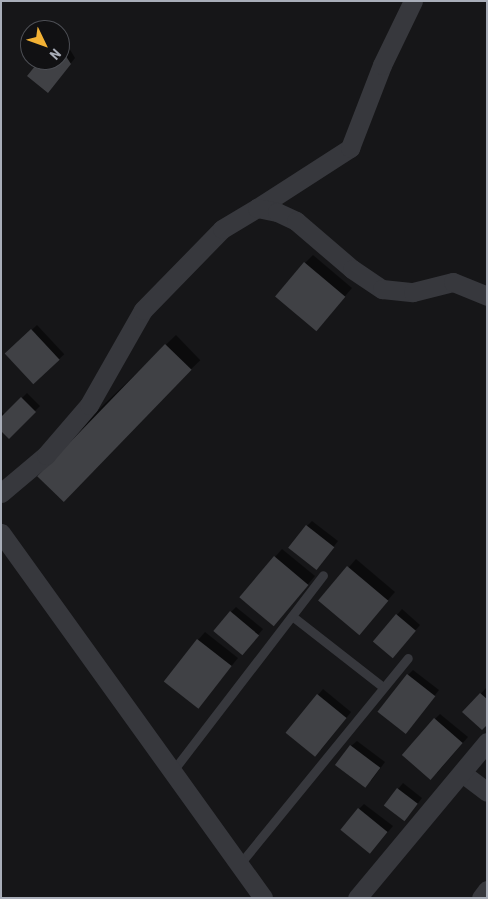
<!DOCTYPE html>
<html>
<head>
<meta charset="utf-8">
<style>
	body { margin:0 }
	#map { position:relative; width:488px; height:899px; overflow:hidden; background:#161618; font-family:"Roboto Condensed",sans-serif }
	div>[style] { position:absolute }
	.shadow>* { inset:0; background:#0007; transform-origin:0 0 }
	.building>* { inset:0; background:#404145; transform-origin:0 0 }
	.lane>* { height:9px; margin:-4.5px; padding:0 4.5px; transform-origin:4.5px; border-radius:4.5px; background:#37383d }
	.street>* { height:19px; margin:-9.5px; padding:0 9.5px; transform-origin:9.5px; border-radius:9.5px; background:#37383d }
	span { translate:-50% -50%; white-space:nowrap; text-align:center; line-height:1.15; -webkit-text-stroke:5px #111113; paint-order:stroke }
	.frame { position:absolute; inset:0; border:2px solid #a8adb8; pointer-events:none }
	.north { position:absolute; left:20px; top:20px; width:50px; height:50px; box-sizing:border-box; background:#111113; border:1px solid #4d4f55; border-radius:50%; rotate:132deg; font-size:14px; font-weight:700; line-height:20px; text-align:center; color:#a8adb8 }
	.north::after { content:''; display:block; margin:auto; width:18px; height:22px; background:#f2b134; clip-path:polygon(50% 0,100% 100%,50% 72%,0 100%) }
</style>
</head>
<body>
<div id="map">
	<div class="shadow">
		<div style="clip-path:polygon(62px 36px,75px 58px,53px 86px,41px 60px,60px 60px)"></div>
		<div style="clip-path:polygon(313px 255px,352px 288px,323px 322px,305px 263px)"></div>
		<div style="left:37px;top:325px;width:40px;height:42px;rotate:47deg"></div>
		<div style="left:176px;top:335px;width:35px;height:197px;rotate:46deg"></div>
		<div style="clip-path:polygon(27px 393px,40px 406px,9px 437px,1px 429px,1px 411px,5px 415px)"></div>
		<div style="clip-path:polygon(312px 521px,338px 541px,322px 562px,307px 526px)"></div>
		<div style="clip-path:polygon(282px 549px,315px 576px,281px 616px,275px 557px)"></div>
		<div style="clip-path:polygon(356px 559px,395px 592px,366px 625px,320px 600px)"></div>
		<div style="clip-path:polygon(236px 607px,263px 629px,247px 648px,231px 612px)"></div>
		<div style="clip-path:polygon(402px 609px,420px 625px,397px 652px,397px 615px)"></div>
		<div style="clip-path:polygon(205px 632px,238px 658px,198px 707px,198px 640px)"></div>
		<div style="clip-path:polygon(413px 670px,439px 690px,410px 727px,408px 675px)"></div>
		<div style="clip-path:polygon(486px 688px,487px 689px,487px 723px,464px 712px)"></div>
		<div style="clip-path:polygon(323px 689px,351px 712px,321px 750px,318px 695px)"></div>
		<div style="clip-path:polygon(440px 714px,468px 737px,437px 773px,435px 719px)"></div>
		<div style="clip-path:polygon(357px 741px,385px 762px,371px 781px,351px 746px)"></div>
		<div style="clip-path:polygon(403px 783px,422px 798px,409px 815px,385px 805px)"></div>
		<div style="clip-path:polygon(364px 804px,393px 826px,371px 852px,359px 809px)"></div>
	</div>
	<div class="building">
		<div style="clip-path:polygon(60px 47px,71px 64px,48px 93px,27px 76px,40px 60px,60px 60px)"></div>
		<div style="left:304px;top:262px;width:54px;height:45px;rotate:40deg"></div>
		<div style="left:31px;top:329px;width:42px;height:36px;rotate:47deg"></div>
		<div style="left:165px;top:344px;width:37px;height:184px;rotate:44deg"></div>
		<div style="clip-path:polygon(21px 397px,36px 412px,9px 439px,1px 431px,1px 417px)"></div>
		<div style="left:306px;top:525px;width:36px;height:29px;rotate:38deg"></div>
		<div style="left:274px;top:556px;width:45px;height:54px;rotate:40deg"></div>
		<div style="left:347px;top:566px;width:54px;height:45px;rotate:40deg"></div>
		<div style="left:230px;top:611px;width:38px;height:26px;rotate:40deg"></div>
		<div style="left:396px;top:614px;width:26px;height:36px;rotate:40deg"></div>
		<div style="left:197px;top:639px;width:44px;height:54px;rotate:38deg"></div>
		<div style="left:407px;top:674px;width:36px;height:48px;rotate:38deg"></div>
		<div style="clip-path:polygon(480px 693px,487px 699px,487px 725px,482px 730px,462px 712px)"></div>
		<div style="left:317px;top:694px;width:38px;height:50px;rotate:39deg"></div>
		<div style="left:434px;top:718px;width:38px;height:49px;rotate:41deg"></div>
		<div style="left:350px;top:745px;width:38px;height:25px;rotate:37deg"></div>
		<div style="left:397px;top:788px;width:26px;height:22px;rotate:37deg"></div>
		<div style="left:358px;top:808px;width:38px;height:28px;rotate:39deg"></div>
	</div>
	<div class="lane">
		<div style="left:292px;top:616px;width:115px;rotate:38deg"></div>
		<div style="left:172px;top:772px;width:248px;rotate:-52.5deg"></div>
		<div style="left:239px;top:865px;width:267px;rotate:-50.8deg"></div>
	</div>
	<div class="street">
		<div style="left:257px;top:208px;width:111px;rotate:-32.8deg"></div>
		<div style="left:350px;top:148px;width:89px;rotate:-68.9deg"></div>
		<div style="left:382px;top:65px;width:71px;rotate:-64.2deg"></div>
		<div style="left:1px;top:493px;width:59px;rotate:-40.2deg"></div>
		<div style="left:46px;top:455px;width:66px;rotate:-49.3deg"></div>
		<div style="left:89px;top:405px;width:109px;rotate:-60.4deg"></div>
		<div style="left:143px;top:310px;width:113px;rotate:-45.7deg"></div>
		<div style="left:222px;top:229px;width:41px;rotate:-31deg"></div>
		<div style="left:257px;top:208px;width:20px;rotate:11deg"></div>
		<div style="left:277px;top:212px;width:21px;rotate:25deg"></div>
		<div style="left:296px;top:221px;width:74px;rotate:40.6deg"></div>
		<div style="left:352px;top:269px;width:36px;rotate:34deg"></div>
		<div style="left:382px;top:289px;width:31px;rotate:6deg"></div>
		<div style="left:413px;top:292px;width:41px;rotate:-14deg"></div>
		<div style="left:453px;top:282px;width:37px;rotate:22deg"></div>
		<div style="left:1px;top:533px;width:449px;rotate:54.3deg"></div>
		<div style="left:462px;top:773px;width:31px;rotate:37deg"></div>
		<div style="left:357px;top:898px;width:203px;rotate:-50.2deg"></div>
		<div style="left:481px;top:898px;width:10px;rotate:-53deg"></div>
	</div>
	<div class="frame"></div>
	<div class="north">N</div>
</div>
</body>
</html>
